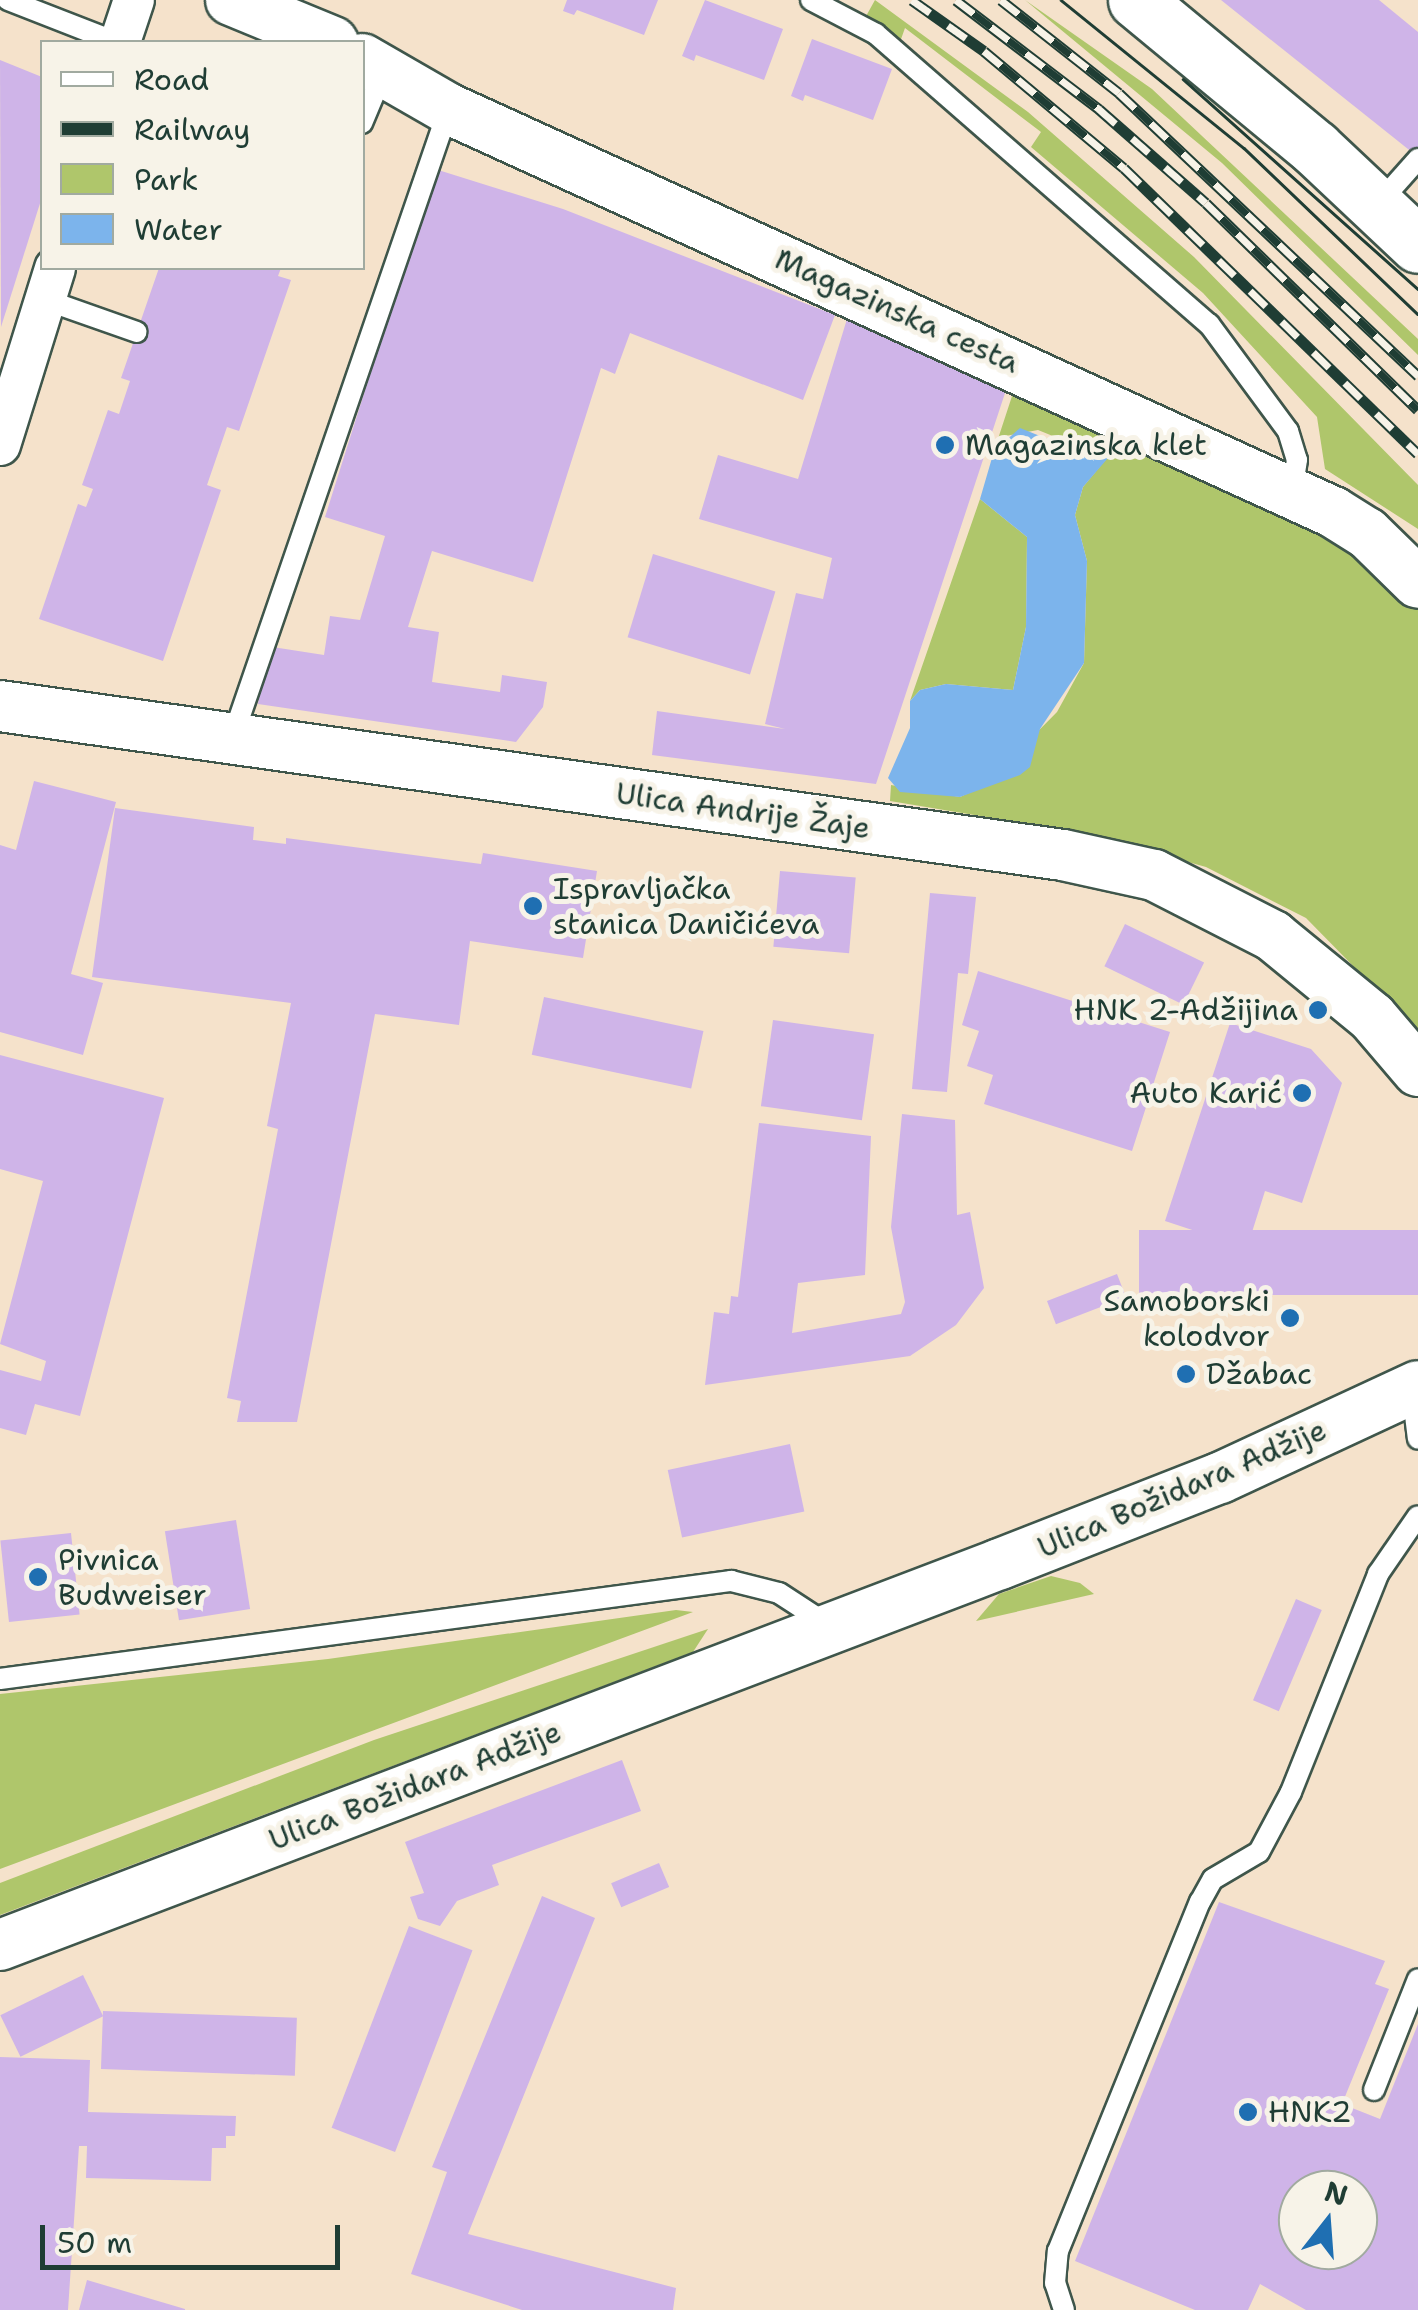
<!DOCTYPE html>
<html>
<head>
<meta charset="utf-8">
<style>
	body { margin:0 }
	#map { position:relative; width:1418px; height:2310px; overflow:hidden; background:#f5e2cb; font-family:"Shantell Sans",sans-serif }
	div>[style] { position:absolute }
	.green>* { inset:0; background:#afc66b }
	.water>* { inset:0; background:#7cb4ec }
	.building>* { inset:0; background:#cfb4e8; transform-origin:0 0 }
	.roads { filter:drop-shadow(2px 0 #3f564b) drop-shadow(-2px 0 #3f564b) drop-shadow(0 2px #3f564b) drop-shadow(0 -2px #3f564b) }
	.service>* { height:20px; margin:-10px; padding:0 10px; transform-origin:10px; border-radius:10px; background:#fff }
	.minor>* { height:40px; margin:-20px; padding:0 20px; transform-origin:20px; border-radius:20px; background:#fff }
	.tertiary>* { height:50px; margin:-25px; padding:0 25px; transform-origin:25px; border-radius:25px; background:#fff }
	.secondary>* { height:55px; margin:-27.5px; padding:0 27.5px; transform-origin:27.5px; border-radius:27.5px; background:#fff }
	.tram>* { height:2.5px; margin:-1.25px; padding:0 1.25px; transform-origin:1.25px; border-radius:1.25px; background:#1f3d34 }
	.rail>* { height:11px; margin-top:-5.5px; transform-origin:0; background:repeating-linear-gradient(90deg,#f7f3e8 0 22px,#1f3d34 0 44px); box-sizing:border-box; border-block:2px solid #1f3d34 }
	.dots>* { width:28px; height:28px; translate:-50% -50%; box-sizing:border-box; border:5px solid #f7f3e8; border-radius:50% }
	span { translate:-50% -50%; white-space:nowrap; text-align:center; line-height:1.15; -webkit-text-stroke:10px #f7f3e8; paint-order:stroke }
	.street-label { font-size:30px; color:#1f3d34 }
	.poi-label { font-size:30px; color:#1f3d34 }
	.left { translate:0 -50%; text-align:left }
	.right { translate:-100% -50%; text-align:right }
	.legend { position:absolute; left:40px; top:40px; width:325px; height:230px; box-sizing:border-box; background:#f7f3e8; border:2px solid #a1aaa0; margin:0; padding:12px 18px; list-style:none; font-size:30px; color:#1f3d34 }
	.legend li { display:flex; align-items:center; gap:20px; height:50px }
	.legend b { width:50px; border:2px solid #a1aaa0 }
	.north { position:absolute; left:1278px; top:2170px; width:100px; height:100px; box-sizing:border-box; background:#f7f3e8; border:2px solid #a1aaa0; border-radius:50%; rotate:17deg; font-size:28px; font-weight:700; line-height:40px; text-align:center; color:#1f3d34 }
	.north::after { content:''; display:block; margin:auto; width:35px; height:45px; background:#1f6fb2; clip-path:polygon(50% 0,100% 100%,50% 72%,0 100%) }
	.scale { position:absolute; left:40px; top:2225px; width:300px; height:45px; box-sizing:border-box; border:5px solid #1f3d34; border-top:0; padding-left:12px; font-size:30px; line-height:35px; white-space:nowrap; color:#1f3d34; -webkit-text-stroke:8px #f7f3e8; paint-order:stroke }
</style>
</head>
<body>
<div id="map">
	<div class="green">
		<div style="clip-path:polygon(875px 0,1028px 112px,1194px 257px,1418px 485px,1418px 529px,1325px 469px,1317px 417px,1203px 293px,1031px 147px,1041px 132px,905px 28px,900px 42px,865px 18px)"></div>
		<div style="clip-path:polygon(1025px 0,1152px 89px,1418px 339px,1418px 355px,1222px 163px)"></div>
		<div style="clip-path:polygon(1015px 387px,1360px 549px,1418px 607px,1418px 1032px,1306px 918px,1206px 867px,1088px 834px,890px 801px,891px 785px,960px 797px,984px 786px,1057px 712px,1084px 663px,1087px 561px,1075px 515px,1083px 487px,1107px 458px,1038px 430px,1005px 436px,994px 451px)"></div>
		<div style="clip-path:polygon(980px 499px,1027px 537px,1026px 627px,1013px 690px,946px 684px,920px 690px,910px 701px)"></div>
		<div style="clip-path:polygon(1051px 1576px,1080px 1583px,1094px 1594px,976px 1621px,999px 1594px)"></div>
		<div style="clip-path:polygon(676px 1610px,693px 1612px,0 1869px,0 1694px,328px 1659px)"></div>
		<div style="clip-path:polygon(708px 1629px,693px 1652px,0 1915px,0 1883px,374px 1740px)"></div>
	</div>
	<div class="water">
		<div style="clip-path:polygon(1020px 428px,1060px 444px,1071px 438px,1106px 448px,1108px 458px,1083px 487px,1075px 515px,1087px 561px,1084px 663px,1040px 729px,1030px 767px,1020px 775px,960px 797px,900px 792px,888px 778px,910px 728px,910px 701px,920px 690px,946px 684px,1013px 690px,1026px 627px,1027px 537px,980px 499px,994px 451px)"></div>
	</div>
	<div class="building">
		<div style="clip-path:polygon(567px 0,658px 0,644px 35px,577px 10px,574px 15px,563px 11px)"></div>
		<div style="clip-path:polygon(705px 0,783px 29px,764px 80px,696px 55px,694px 61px,682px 56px)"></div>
		<div style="clip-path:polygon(1221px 0,1379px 0,1418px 32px,1418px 157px)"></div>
		<div style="clip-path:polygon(812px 39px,892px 69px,873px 120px,805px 95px,803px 101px,791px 96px)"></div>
		<div style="clip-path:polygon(0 60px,42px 77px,42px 197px,1px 327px)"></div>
		<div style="clip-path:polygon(435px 169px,563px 209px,835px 315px,803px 400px,630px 333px,615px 374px,601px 368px,533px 582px,432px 551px,408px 627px,439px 632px,432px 682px,500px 692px,502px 675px,547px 682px,543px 707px,516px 742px,258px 704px,266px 646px,324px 655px,330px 616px,360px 620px,385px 536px,325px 517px)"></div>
		<div style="clip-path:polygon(159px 268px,281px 268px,278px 276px,291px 280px,239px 431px,227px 427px,207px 485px,221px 490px,163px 661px,39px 619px,78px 504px,86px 507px,93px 489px,82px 485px,108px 410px,119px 414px,130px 381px,121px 378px)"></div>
		<div style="clip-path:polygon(847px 319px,1007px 387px,876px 784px,652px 755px,657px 711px,785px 729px,765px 724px,796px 593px,823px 599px,832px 558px,699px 519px,718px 455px,798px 479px)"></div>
		<div style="left:653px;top:554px;width:128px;height:87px;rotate:17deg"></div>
		<div style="clip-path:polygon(34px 781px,116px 802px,71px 974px,103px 983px,83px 1055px,0 1032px,0 845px,16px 850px)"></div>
		<div style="clip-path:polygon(115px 808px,254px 827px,253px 840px,286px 844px,286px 838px,481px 864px,483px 853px,597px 871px,583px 958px,470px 941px,459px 1025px,375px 1014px,297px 1422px,237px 1422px,241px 1401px,227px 1398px,278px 1129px,267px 1126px,291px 1003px,92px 977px)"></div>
		<div style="left:780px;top:871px;width:76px;height:76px;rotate:5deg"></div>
		<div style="clip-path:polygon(930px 893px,976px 897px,968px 974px,958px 973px,947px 1092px,912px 1089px)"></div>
		<div style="left:1125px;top:924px;width:88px;height:47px;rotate:26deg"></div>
		<div style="clip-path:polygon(978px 971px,1170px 1032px,1132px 1151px,984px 1104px,993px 1075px,967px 1066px,979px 1031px,962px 1025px)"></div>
		<div style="left:544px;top:997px;width:163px;height:59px;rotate:12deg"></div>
		<div style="left:773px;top:1020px;width:102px;height:87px;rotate:8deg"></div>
		<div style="clip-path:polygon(1230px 1023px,1311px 1049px,1342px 1083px,1302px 1203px,1265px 1191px,1247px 1248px,1165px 1221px)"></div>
		<div style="clip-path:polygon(0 1055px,164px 1098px,80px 1416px,35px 1404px,26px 1435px,0 1428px,0 1370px,41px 1381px,46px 1361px,0 1344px,43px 1181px,0 1169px)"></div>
		<div style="clip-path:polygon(902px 1114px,955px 1120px,957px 1215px,970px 1212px,984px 1288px,956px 1325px,910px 1356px,705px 1385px,714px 1312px,729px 1314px,731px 1296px,738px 1297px,759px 1123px,871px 1136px,865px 1275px,798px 1283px,792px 1333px,901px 1314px,905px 1302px,891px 1227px)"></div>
		<div style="left:1418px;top:1230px;width:65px;height:279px;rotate:90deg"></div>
		<div style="left:1117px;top:1274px;width:25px;height:75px;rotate:69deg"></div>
		<div style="left:790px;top:1444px;width:69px;height:125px;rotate:78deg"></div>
		<div style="left:236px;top:1520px;width:90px;height:72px;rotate:81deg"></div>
		<div style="left:71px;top:1533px;width:82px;height:71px;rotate:84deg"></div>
		<div style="left:1296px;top:1599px;width:28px;height:110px;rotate:23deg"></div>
		<div style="clip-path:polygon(622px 1760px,641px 1811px,492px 1865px,499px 1885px,457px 1901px,440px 1926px,418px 1919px,410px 1897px,424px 1893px,405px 1842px)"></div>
		<div style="left:659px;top:1863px;width:26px;height:52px;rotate:67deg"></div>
		<div style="clip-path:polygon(542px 1896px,595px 1918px,468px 2234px,676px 2288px,673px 2310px,522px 2310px,411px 2274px,447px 2172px,432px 2167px)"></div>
		<div style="clip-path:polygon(evenodd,1219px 1902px,1385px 1961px,1375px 1984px,1389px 1989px,1342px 2104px,1380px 2119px,1418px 2024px,1418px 2310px,1306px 2310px,1260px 2284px,1248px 2310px,1195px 2310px,1075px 2261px,1219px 1902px,1298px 2190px,1358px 2190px,1358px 2250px,1298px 2250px,1298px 2190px)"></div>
		<div style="left:409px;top:1926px;width:68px;height:216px;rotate:21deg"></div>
		<div style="left:83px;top:1975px;width:46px;height:92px;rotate:64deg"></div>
		<div style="left:103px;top:2011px;width:194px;height:58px;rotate:2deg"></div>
		<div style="clip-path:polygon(0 2057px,90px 2060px,88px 2112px,236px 2116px,235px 2136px,226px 2136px,226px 2148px,212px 2148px,211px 2181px,86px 2178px,87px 2146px,79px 2146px,68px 2310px,0 2310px)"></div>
		<div style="clip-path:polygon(87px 2280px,185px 2309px,185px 2310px,79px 2310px)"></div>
	</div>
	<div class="roads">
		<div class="service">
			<div style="left:8px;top:0;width:116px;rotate:21.3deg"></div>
			<div style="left:811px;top:0;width:73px;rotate:27.6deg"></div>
			<div style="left:876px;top:34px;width:442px;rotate:41.1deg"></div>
			<div style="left:1209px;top:324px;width:133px;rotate:53.6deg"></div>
			<div style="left:1288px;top:431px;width:30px;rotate:73deg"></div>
			<div style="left:1297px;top:460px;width:32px;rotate:99deg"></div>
			<div style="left:362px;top:123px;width:54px;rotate:-67.2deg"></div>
			<div style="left:1379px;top:203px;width:59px;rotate:-48.4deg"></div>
			<div style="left:46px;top:300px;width:96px;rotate:19.4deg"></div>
			<div style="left:232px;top:739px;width:664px;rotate:-71.02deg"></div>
			<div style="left:1412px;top:1391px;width:48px;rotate:82.9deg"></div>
			<div style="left:0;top:1679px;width:738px;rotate:-7.64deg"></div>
			<div style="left:731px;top:1581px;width:49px;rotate:14deg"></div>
			<div style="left:779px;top:1593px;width:59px;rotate:33.1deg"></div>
			<div style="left:1374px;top:2090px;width:119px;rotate:-68.4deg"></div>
			<div style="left:1064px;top:2310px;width:28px;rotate:-108deg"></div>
			<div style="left:1055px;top:2283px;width:32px;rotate:-85deg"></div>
			<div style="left:1058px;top:2251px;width:377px;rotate:-67.9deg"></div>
			<div style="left:1200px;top:1902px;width:26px;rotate:-61deg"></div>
			<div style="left:1213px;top:1879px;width:53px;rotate:-30.4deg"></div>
			<div style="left:1259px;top:1852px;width:68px;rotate:-61.9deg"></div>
			<div style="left:1291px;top:1792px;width:235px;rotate:-68.2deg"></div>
			<div style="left:1378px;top:1574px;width:70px;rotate:-55.4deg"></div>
		</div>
		<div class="minor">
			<div style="left:120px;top:42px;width:44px;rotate:-71.6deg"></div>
			<div style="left:0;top:445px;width:185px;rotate:-72.7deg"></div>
		</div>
		<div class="tertiary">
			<div style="left:231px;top:0;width:110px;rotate:22.4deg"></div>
			<div style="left:362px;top:59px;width:100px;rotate:29.9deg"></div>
			<div style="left:449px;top:109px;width:972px;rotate:24.51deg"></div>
			<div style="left:1333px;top:512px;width:40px;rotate:32deg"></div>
			<div style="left:1367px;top:533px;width:71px;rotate:44.4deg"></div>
			<div style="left:0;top:706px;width:1073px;rotate:7.98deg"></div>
			<div style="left:1063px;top:855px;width:93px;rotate:12.4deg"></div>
			<div style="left:1154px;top:875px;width:134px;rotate:27.1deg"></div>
			<div style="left:1273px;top:936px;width:128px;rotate:39.3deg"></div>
			<div style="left:1372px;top:1017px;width:71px;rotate:49.6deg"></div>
			<div style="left:0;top:1945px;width:1070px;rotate:-20.86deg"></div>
			<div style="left:1000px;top:1564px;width:236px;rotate:-21.4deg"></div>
			<div style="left:1220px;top:1478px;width:218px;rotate:-24.9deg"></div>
		</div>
		<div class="secondary">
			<div style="left:1136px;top:0;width:232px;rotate:39.6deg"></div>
			<div style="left:1315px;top:148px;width:141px;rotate:43.3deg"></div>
		</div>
	</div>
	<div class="tram">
		<div style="left:1061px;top:0;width:235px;rotate:39deg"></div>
		<div style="left:1244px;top:148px;width:240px;rotate:43.7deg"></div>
		<div style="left:1183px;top:79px;width:315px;rotate:41.8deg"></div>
	</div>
	<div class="rail">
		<div style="left:912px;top:0;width:88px;rotate:35.3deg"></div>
		<div style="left:984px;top:51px;width:182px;rotate:39.9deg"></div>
		<div style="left:1124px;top:168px;width:410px;rotate:44.2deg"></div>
		<div style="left:956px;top:0;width:180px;rotate:37.3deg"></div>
		<div style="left:1099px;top:109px;width:142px;rotate:41.3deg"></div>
		<div style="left:1206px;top:203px;width:296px;rotate:44.3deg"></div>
		<div style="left:1001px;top:0;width:150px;rotate:38.2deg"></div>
		<div style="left:1119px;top:93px;width:412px;rotate:43.4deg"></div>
	</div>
	<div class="dots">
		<div style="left:945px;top:445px;background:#1f6fb2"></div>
		<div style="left:533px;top:906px;background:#1f6fb2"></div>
		<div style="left:1318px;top:1010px;background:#1f6fb2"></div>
		<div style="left:1302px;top:1093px;background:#1f6fb2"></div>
		<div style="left:1290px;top:1318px;background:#1f6fb2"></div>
		<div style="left:1186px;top:1374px;background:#1f6fb2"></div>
		<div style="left:38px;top:1577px;background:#1f6fb2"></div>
		<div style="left:1248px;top:2112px;background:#1f6fb2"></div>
	</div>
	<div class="street-label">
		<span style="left:897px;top:311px;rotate:24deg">Magazinska cesta</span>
		<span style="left:743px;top:811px;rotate:8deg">Ulica Andrije Žaje</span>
		<span style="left:1182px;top:1489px;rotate:-23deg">Ulica Božidara Adžije</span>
		<span style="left:415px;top:1786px;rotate:-21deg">Ulica Božidara Adžije</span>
	</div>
	<div class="poi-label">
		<span class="left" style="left:965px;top:445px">Magazinska klet</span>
		<span class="left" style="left:553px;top:906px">Ispravljačka<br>stanica Daničićeva</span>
		<span class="right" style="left:1298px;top:1010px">HNK 2-Adžijina</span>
		<span class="right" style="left:1282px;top:1093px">Auto Karić</span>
		<span class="right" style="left:1270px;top:1318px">Samoborski<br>kolodvor</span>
		<span class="left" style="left:1206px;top:1374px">Džabac</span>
		<span class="left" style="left:58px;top:1577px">Pivnica<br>Budweiser</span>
		<span class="left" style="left:1268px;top:2112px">HNK2</span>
	</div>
	<ul class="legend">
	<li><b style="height:12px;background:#fff"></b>Road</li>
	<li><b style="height:12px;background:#1f3d34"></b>Railway</li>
	<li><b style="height:28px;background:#afc66b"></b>Park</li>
	<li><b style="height:28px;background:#7cb4ec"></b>Water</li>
	</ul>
	<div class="north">N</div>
	<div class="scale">50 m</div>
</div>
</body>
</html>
